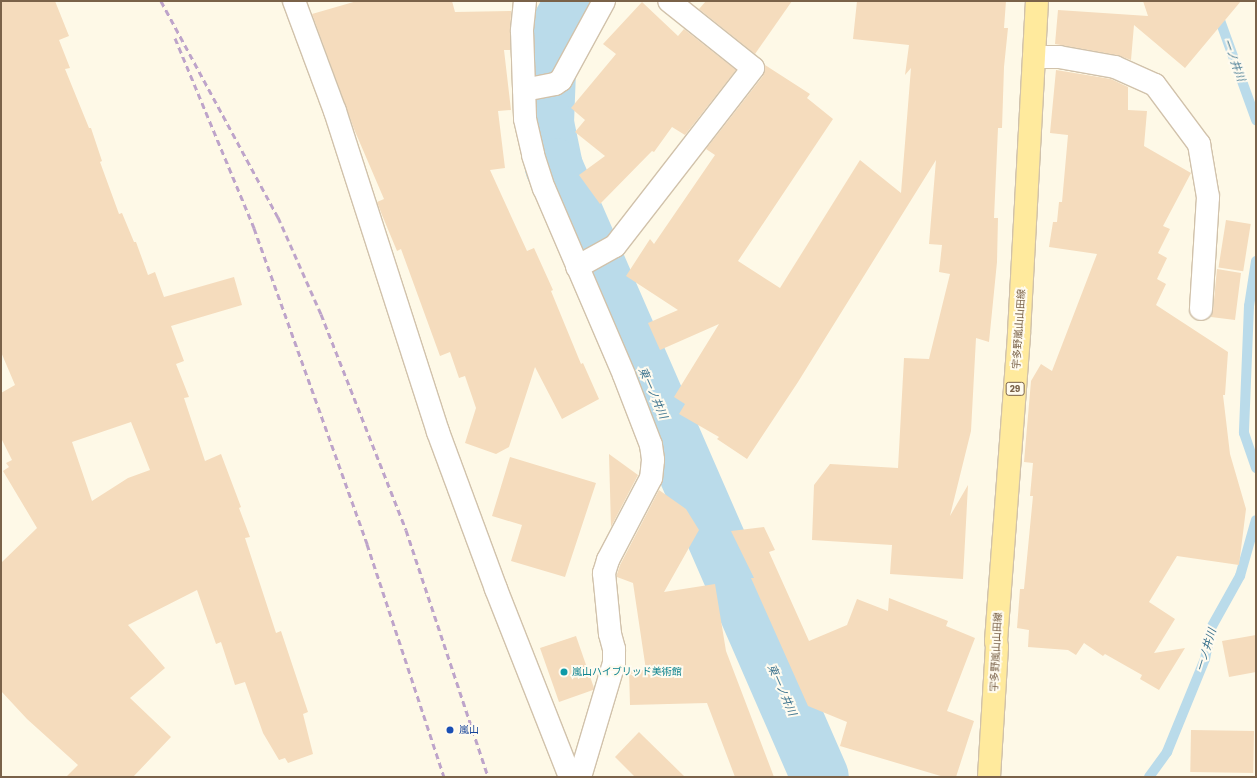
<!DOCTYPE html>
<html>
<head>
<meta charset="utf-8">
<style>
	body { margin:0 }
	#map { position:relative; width:1257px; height:778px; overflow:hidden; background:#fef9e7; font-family:Poppins,"Noto Sans JP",sans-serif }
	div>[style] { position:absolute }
	.stream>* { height:10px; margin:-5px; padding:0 5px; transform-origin:5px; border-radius:5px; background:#badbea }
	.river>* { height:58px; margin:-29px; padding:0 29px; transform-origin:29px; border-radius:29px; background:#badbea }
	.building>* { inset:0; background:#f5dcbd; transform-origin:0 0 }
	.roads { filter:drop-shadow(1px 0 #d1c2ab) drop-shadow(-1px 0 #d1c2ab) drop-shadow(0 1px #d1c2ab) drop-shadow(0 -1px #d1c2ab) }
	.minor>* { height:22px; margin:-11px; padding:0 11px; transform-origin:11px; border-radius:11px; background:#fff }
	.primary>* { height:22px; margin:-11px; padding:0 11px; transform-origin:11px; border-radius:11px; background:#ffea9d }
	.rail>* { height:3px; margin-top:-1.5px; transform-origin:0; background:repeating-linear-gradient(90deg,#bea4ca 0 6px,transparent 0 10px) }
	.dots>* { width:11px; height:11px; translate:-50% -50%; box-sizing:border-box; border:2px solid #fffbef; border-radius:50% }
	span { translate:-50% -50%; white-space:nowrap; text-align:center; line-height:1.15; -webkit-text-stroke:4px #fffbef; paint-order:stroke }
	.shield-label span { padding:1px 3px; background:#fffbef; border:1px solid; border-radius:3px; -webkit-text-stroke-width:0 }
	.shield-label { font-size:9px; color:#7a6249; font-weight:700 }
	.street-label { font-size:10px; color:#7a6249 }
	.culture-label { font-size:10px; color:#0d838f }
	.left { translate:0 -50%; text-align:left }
	.transit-label { font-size:10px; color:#164399 }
	.water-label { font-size:11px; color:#417690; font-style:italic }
	.frame { position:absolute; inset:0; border:2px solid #7a6249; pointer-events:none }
</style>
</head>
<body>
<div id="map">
	<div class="stream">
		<div style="left:1213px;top:1px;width:127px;rotate:70.1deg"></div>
		<div style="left:1256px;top:261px;width:46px;rotate:98.8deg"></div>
		<div style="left:1249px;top:306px;width:127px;rotate:92.3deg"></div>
		<div style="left:1244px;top:433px;width:37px;rotate:71deg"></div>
		<div style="left:1149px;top:777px;width:31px;rotate:-54deg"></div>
		<div style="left:1167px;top:752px;width:100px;rotate:-67.8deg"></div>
		<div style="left:1205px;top:659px;width:32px;rotate:-79deg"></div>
		<div style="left:1211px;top:628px;width:60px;rotate:-60.9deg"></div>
		<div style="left:1240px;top:576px;width:58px;rotate:-74.1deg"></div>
	</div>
	<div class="river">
		<div style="left:574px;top:1px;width:38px;rotate:119deg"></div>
		<div style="left:556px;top:34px;width:38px;rotate:104deg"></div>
		<div style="left:547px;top:71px;width:52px;rotate:92.2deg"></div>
		<div style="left:545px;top:123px;width:45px;rotate:78.4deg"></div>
		<div style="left:554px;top:167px;width:665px;rotate:66.44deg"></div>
	</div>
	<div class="building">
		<div style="clip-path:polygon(evenodd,1px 1px,55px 1px,69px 36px,59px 40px,70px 68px,65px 69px,89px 128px,91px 128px,102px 161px,100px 162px,119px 214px,122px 213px,134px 242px,136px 242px,148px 275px,155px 272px,164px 297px,234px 277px,242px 305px,171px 326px,184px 361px,176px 364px,189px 397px,184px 398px,205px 461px,221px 454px,241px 507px,239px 508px,250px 537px,245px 538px,276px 633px,281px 631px,308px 712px,303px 714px,313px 754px,288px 763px,285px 758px,279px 760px,263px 733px,245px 682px,235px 685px,221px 642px,216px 644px,197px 590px,128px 625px,165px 668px,130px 698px,171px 737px,133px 777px,66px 777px,78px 765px,27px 719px,1px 691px,1px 563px,37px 528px,3px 471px,9px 467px,6px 463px,12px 460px,1px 438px,1px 393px,15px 385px,1px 352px,1px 1px,131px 422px,150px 470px,128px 478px,92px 501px,72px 442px,131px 422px)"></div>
		<div style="clip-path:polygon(357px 1px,452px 1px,455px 12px,511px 11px,510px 50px,504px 50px,511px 110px,498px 111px,505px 168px,490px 170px,527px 251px,534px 248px,553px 290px,551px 291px,581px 364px,583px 363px,599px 399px,562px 419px,535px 367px,509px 447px,496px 454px,465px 443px,476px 408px,465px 376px,459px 378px,450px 352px,440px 356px,401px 249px,397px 251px,382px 215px,377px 202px,384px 199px,354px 129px,312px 14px)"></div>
		<div style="clip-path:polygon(706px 1px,792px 1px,755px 54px,699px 9px)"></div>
		<div style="clip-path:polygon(857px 1px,1006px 1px,1004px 28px,1008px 28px,1004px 67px,1002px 128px,998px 128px,994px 218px,998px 218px,997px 262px,989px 342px,976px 338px,971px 431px,950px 516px,968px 485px,963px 579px,890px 574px,892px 545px,812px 540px,814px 485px,830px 464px,898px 468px,904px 358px,929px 359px,950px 274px,939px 272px,942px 245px,929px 244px,936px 160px,798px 382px,747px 459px,717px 439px,719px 437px,679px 414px,685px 404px,674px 397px,719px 324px,660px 350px,648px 323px,678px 310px,626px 276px,650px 239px,654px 244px,715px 155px,706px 149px,763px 76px,765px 65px,810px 94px,807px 98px,833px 119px,738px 261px,780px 288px,860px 160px,901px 193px,911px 68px,905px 75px,909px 45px,853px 39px)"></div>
		<div style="clip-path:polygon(1143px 1px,1241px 1px,1185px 68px,1134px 25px,1131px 60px,1117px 55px,1055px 44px,1058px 10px,1148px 16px)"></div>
		<div style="clip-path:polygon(642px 2px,678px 36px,684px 29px,736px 70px,685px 135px,672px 127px,654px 152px,652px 151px,600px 204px,579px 175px,605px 156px,575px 132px,585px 120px,571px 108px,616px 54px,603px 44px)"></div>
		<div style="clip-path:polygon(1056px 70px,1111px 79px,1128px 87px,1128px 110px,1147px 111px,1144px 146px,1191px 173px,1163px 226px,1170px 229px,1158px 253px,1167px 258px,1157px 279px,1166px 284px,1156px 305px,1228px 352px,1225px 395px,1223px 395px,1230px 454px,1246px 509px,1239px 565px,1177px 556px,1149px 602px,1175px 619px,1154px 653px,1185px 648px,1159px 690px,1140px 679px,1142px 675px,1105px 654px,1103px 656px,1084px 643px,1076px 655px,1068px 650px,1028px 647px,1029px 630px,1017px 628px,1020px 589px,1024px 589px,1033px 496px,1030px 496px,1033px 463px,1024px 462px,1031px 381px,1041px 364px,1052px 371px,1097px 254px,1049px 247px,1053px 222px,1057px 222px,1059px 202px,1062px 202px,1068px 135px,1050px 133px)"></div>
		<div style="left:1226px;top:220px;width:25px;height:48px;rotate:9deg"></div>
		<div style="clip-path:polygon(1217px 269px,1241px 273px,1235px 320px,1211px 317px,1213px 310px)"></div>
		<div style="clip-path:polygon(609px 454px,638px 475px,611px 527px)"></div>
		<div style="clip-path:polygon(510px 457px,596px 483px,565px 577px,511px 561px,522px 525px,492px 516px)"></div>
		<div style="clip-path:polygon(659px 490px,686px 509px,699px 530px,664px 592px,715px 584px,726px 651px,774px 777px,735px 777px,707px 703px,630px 705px,629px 670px,646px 670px,633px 583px,617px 577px,617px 574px,620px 565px)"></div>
		<div style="clip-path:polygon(764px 527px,775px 550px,769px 552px,809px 641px,847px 625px,857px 599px,888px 611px,889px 598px,948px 621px,946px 626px,975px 638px,947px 711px,974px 721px,956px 777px,944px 777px,840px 746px,847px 722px,808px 706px,751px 578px,754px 578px,731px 531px)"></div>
		<div style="clip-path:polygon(1256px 635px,1256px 672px,1229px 677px,1222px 641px)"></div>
		<div style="clip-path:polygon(576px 636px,594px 688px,593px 690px,559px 702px,540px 648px)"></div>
		<div style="left:1191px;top:730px;width:63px;height:42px;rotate:1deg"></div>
		<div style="clip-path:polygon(639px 732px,685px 777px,635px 777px,615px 757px)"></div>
	</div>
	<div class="roads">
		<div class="minor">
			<div style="left:294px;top:1px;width:117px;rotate:69.6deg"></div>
			<div style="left:335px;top:111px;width:337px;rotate:72.2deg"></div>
			<div style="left:438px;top:432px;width:167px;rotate:69.7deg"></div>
			<div style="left:496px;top:589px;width:202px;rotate:68.5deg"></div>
			<div style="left:525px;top:1px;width:30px;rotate:96deg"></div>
			<div style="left:522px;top:31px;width:88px;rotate:88deg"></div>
			<div style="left:525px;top:119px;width:37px;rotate:77deg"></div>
			<div style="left:533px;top:155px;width:35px;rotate:72deg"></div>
			<div style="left:544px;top:188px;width:203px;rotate:66.8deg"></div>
			<div style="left:624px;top:375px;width:75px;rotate:68.9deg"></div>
			<div style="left:651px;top:445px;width:15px;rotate:82deg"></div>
			<div style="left:653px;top:460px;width:18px;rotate:96deg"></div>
			<div style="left:651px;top:478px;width:93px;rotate:117.7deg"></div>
			<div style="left:608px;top:560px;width:14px;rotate:107deg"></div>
			<div style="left:604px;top:573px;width:61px;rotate:84.4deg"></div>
			<div style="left:610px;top:634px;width:16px;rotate:75deg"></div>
			<div style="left:614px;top:649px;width:14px;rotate:90deg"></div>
			<div style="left:614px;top:663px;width:119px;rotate:106.6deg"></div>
			<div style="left:1034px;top:57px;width:25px"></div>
			<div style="left:1059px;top:57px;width:57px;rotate:10.1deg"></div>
			<div style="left:1115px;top:67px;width:44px;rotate:24.2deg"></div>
			<div style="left:1155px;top:85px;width:74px;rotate:53.3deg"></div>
			<div style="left:1199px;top:144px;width:54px;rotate:80.4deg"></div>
			<div style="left:1208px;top:197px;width:112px;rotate:93.6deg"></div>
			<div style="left:524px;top:90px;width:32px;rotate:-11deg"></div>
			<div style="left:555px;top:84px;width:7px;rotate:-34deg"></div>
			<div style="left:561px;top:80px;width:90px;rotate:-61.4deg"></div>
			<div style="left:577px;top:267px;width:43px;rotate:-28.9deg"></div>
			<div style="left:615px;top:246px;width:225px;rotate:-52.2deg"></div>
			<div style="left:753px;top:68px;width:107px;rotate:-141.4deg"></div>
		</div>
		<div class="primary">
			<div style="left:989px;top:777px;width:130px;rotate:-86.5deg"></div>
			<div style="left:997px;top:647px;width:6px;rotate:-99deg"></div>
			<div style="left:996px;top:641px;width:309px;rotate:-85.7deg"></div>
			<div style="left:1019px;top:333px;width:332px;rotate:-86.9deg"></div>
		</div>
	</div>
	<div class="rail">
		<div style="left:161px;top:1px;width:246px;rotate:61.6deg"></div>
		<div style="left:278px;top:217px;width:106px;rotate:66.1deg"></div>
		<div style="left:321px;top:314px;width:232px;rotate:68.5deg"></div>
		<div style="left:406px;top:530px;width:260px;rotate:71.6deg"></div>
		<div style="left:175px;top:38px;width:206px;rotate:67.4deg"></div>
		<div style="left:254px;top:228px;width:336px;rotate:70.3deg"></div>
		<div style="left:367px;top:544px;width:245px;rotate:71.7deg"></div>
	</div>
	<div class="dots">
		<div style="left:564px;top:672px;background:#0f9aa8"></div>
		<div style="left:450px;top:730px;background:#1a4fb4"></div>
	</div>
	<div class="shield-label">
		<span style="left:1015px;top:389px">29</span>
	</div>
	<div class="street-label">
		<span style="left:1019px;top:329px;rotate:-86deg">宇多野嵐山山田線</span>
		<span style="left:996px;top:652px;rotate:-87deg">宇多野嵐山山田線</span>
	</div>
	<div class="culture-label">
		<span class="left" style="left:572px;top:672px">嵐山ハイブリッド美術館</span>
	</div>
	<div class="transit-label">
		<span class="left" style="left:459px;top:730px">嵐山</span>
	</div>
	<div class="water-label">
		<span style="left:1234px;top:60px;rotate:70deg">一ノ井川</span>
		<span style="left:653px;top:393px;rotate:66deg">東一ノ井川</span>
		<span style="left:1206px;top:650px;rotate:-73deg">一ノ井川</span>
		<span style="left:782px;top:690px;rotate:66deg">東一ノ井川</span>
	</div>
	<div class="frame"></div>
</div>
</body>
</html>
